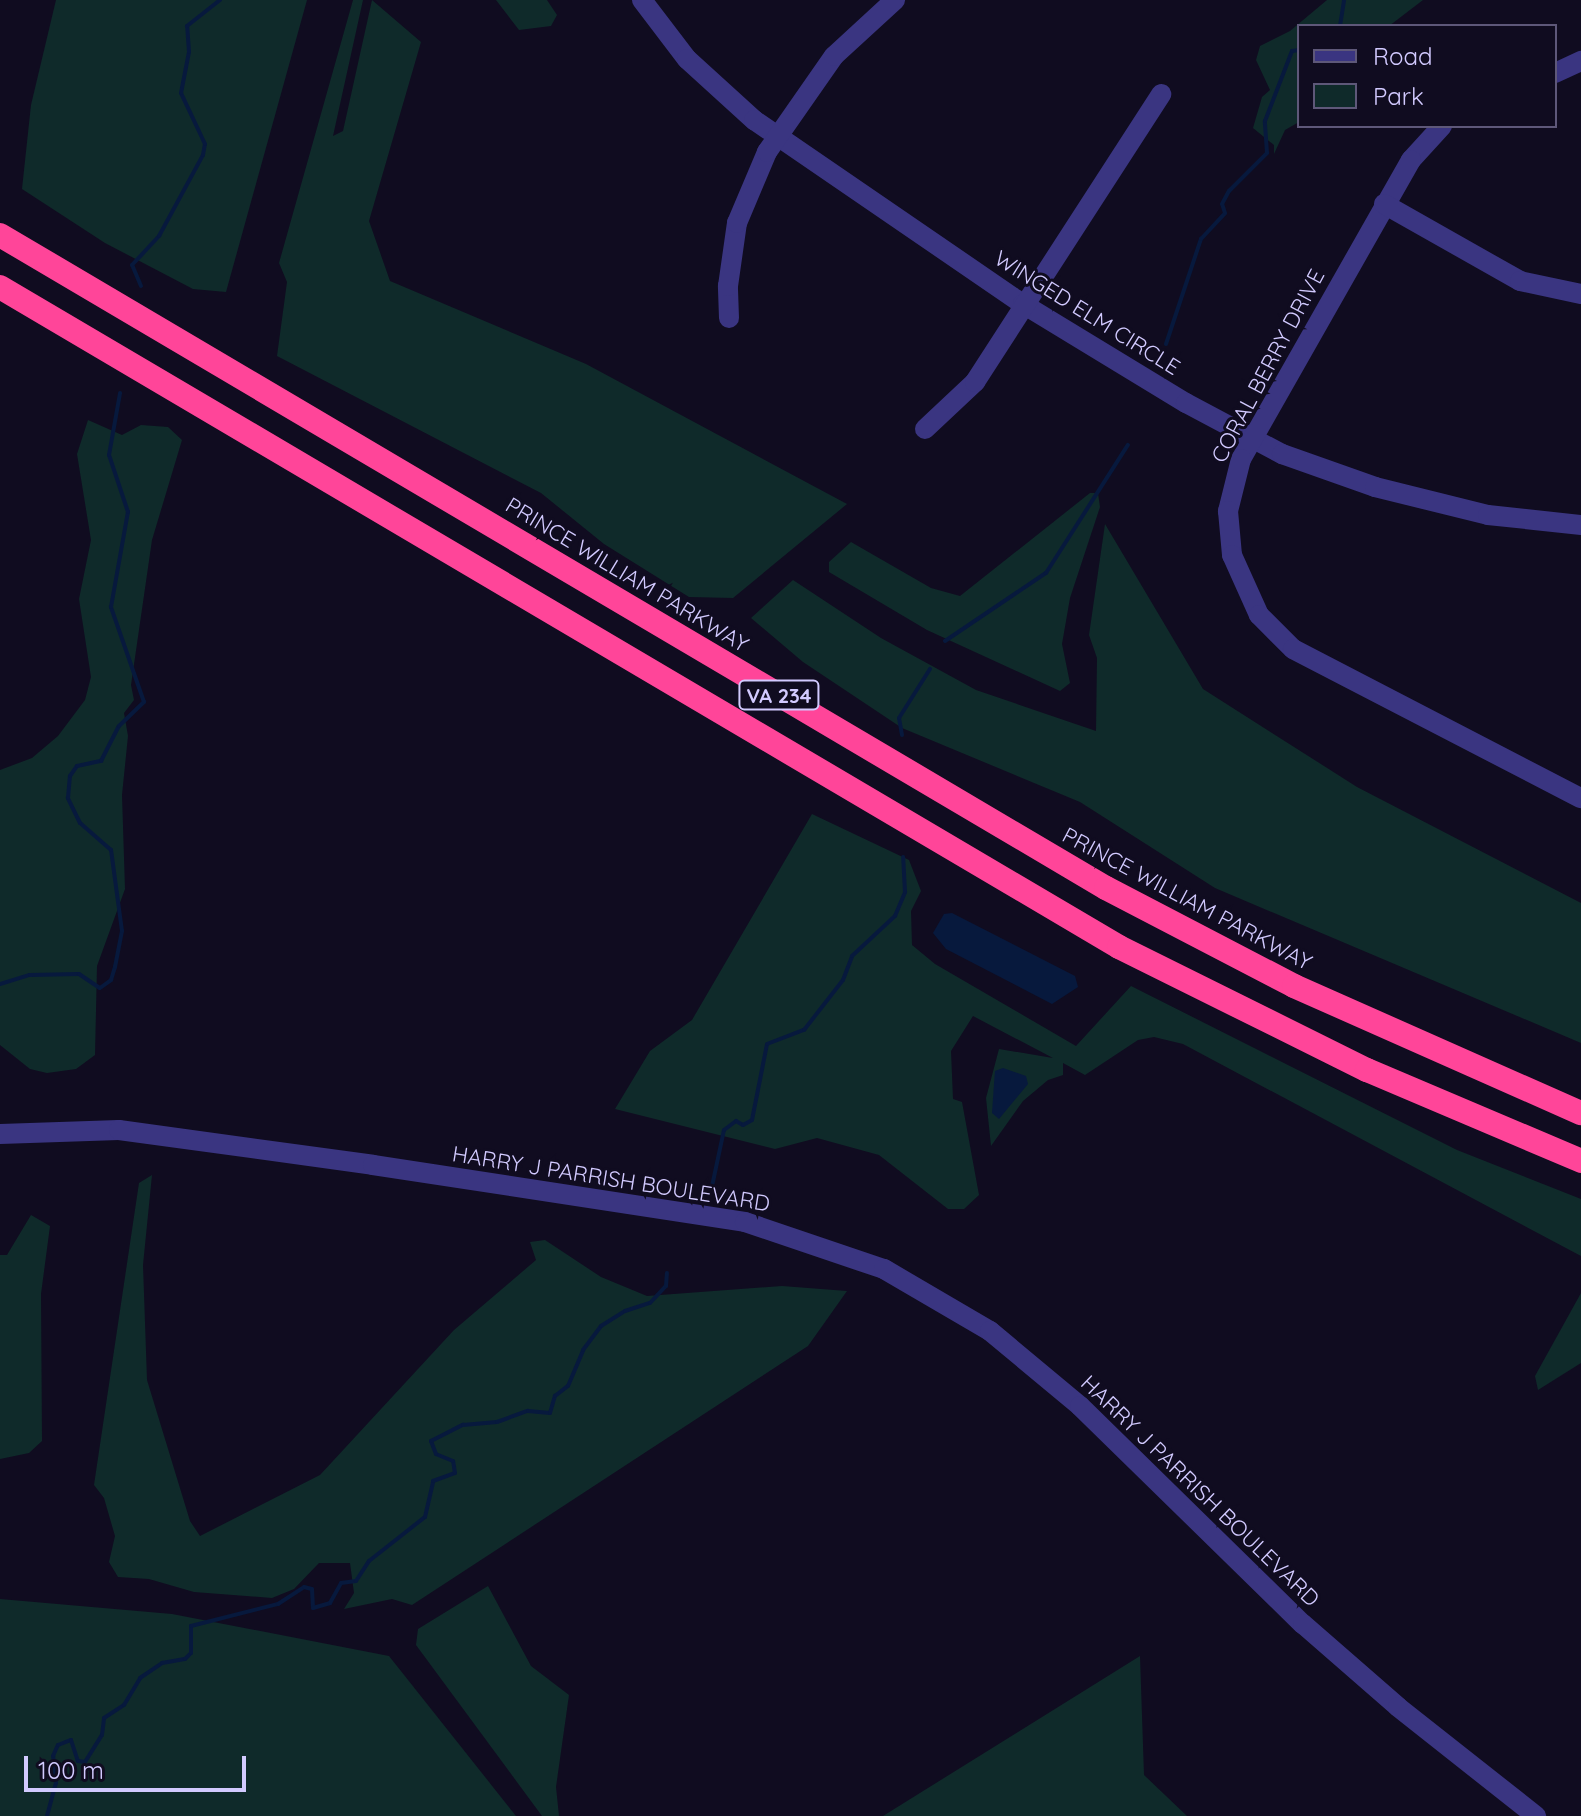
<!DOCTYPE html>
<html>
<head>
<meta charset="utf-8">
<style>
	body { margin:0 }
	#map { position:relative; width:1581px; height:1816px; overflow:hidden; background:#100c20; font-family:Quicksand,sans-serif }
	div>[style] { position:absolute }
	.green>* { inset:0; background:#0f2a2a }
	.water>* { inset:0; background:#07193d }
	.stream>* { height:4px; margin:-2px; padding:0 2px; transform-origin:2px; border-radius:2px; background:#07193d }
	.minor>* { height:20px; margin:-10px; padding:0 10px; transform-origin:10px; border-radius:10px; background:#3a3581 }
	.highway>* { height:24px; margin:-12px; padding:0 12px; transform-origin:12px; border-radius:12px; background:#ff4599 }
	span { translate:-50% -50%; white-space:nowrap; text-align:center; line-height:1.15; -webkit-text-stroke:6px #100c20; paint-order:stroke }
	.shield-label span { padding:2px 6px; background:#100c20; border:2px solid; border-radius:6px; -webkit-text-stroke-width:0 }
	.shield-label { font-size:20px; color:#d2caff; font-weight:700 }
	.street-label { font-size:22px; color:#d2caff }
	.legend { position:absolute; left:1297px; top:24px; width:260px; height:104px; box-sizing:border-box; background:#100c20; border:2px solid #5e5879; margin:0; padding:10px 14px; list-style:none; font-size:24px; color:#d2caff }
	.legend li { display:flex; align-items:center; gap:16px; height:40px }
	.legend b { width:40px; border:2px solid #5e5879 }
	.scale { position:absolute; left:24px; top:1756px; width:222px; height:36px; box-sizing:border-box; border:4px solid #d2caff; border-top:0; padding-left:10px; font-size:24px; line-height:28px; white-space:nowrap; color:#d2caff; -webkit-text-stroke:6px #100c20; paint-order:stroke }
</style>
</head>
<body>
<div id="map">
	<div class="green">
		<div style="clip-path:polygon(56px 0,307px 0,226px 292px,193px 289px,105px 243px,22px 189px,31px 105px)"></div>
		<div style="clip-path:polygon(353px 0,363px 0,333px 136px,343px 131px,372px 0,421px 42px,369px 221px,390px 281px,586px 364px,847px 504px,733px 598px,689px 597px,604px 544px,541px 493px,277px 356px,287px 282px,279px 263px)"></div>
		<div style="clip-path:polygon(496px 0,547px 0,557px 15px,551px 26px,519px 30px)"></div>
		<div style="clip-path:polygon(1327px 0,1423px 0,1389px 26px,1299px 26px,1299px 122px,1285px 130px,1274px 154px,1274px 145px,1253px 128px,1262px 97px,1270px 90px,1256px 60px,1260px 46px,1290px 31px)"></div>
		<div style="clip-path:polygon(88px 420px,122px 435px,141px 425px,168px 427px,182px 440px,152px 540px,131px 685px,134px 700px,124px 713px,128px 736px,122px 795px,125px 889px,97px 966px,95px 1055px,76px 1069px,47px 1073px,30px 1069px,0 1045px,0 770px,32px 758px,58px 736px,85px 700px,91px 677px,79px 599px,91px 540px,77px 454px)"></div>
		<div style="clip-path:polygon(1090px 493px,1098px 493px,1100px 507px,1070px 598px,1062px 644px,1070px 683px,1060px 691px,927px 630px,829px 572px,829px 562px,851px 542px,931px 588px,960px 596px)"></div>
		<div style="clip-path:polygon(1105px 524px,1203px 689px,1357px 787px,1581px 903px,1581px 1043px,1215px 888px,1080px 802px,902px 728px,803px 662px,751px 618px,793px 580px,881px 638px,976px 690px,1096px 731px,1097px 658px,1089px 635px)"></div>
		<div style="clip-path:polygon(812px 814px,909px 860px,921px 891px,911px 911px,912px 945px,935px 964px,1076px 1046px,1131px 986px,1457px 1150px,1581px 1199px,1581px 1256px,1183px 1044px,1154px 1037px,1138px 1040px,1085px 1075px,1063px 1063px,1063px 1075px,1048px 1080px,1023px 1101px,991px 1146px,986px 1098px,999px 1049px,1053px 1058px,973px 1016px,951px 1051px,953px 1099px,962px 1102px,979px 1195px,964px 1209px,948px 1209px,879px 1155px,817px 1138px,775px 1149px,615px 1109px,650px 1051px,692px 1020px)"></div>
		<div style="clip-path:polygon(152px 1175px,143px 1265px,147px 1380px,190px 1521px,200px 1536px,320px 1475px,454px 1330px,536px 1260px,530px 1242px,545px 1240px,601px 1277px,647px 1296px,782px 1286px,847px 1291px,808px 1346px,412px 1605px,392px 1599px,344px 1609px,354px 1593px,350px 1563px,319px 1563px,294px 1589px,272px 1598px,194px 1592px,149px 1579px,118px 1577px,109px 1562px,115px 1536px,104px 1498px,94px 1485px,139px 1183px)"></div>
		<div style="clip-path:polygon(31px 1215px,50px 1226px,41px 1294px,42px 1441px,29px 1453px,0 1459px,0 1255px,7px 1255px)"></div>
		<div style="clip-path:polygon(1581px 1293px,1581px 1363px,1538px 1390px,1535px 1376px)"></div>
		<div style="clip-path:polygon(488px 1586px,531px 1666px,569px 1695px,556px 1787px,559px 1816px,542px 1816px,416px 1645px,418px 1629px)"></div>
		<div style="clip-path:polygon(0 1599px,172px 1614px,389px 1656px,516px 1816px,0 1816px)"></div>
		<div style="clip-path:polygon(1140px 1656px,1144px 1775px,1187px 1816px,883px 1816px)"></div>
	</div>
	<div class="water">
		<div style="clip-path:polygon(952px 913px,1075px 976px,1078px 987px,1052px 1004px,946px 949px,933px 933px,944px 914px)"></div>
		<div style="clip-path:polygon(1003px 1068px,1026px 1076px,1028px 1084px,999px 1119px,992px 1113px,994px 1084px,995px 1071px)"></div>
	</div>
	<div class="stream">
		<div style="left:1340px;top:26px;width:26px;rotate:-81deg"></div>
		<div style="left:141px;top:286px;width:23px;rotate:-113deg"></div>
		<div style="left:132px;top:265px;width:40px;rotate:-47deg"></div>
		<div style="left:159px;top:236px;width:92px;rotate:-61.5deg"></div>
		<div style="left:203px;top:155px;width:11px;rotate:-80deg"></div>
		<div style="left:205px;top:144px;width:56px;rotate:-115.2deg"></div>
		<div style="left:181px;top:93px;width:42px;rotate:-79deg"></div>
		<div style="left:189px;top:52px;width:26px;rotate:-94deg"></div>
		<div style="left:187px;top:26px;width:42px;rotate:-38.2deg"></div>
		<div style="left:1166px;top:344px;width:111px;rotate:-71.6deg"></div>
		<div style="left:1201px;top:239px;width:35px;rotate:-47deg"></div>
		<div style="left:1225px;top:213px;width:9px;rotate:-108deg"></div>
		<div style="left:1222px;top:204px;width:15px;rotate:-62deg"></div>
		<div style="left:1229px;top:191px;width:54px;rotate:-45deg"></div>
		<div style="left:1267px;top:153px;width:32px;rotate:-94deg"></div>
		<div style="left:1265px;top:121px;width:75px;rotate:-68.9deg"></div>
		<div style="left:1292px;top:51px;width:7px;rotate:-8deg"></div>
		<div style="left:945px;top:641px;width:122px;rotate:-34deg"></div>
		<div style="left:1046px;top:573px;width:152px;rotate:-57.4deg"></div>
		<div style="left:902px;top:735px;width:17px;rotate:-100deg"></div>
		<div style="left:899px;top:718px;width:58px;rotate:-57.7deg"></div>
		<div style="left:0;top:984px;width:31px;rotate:-17deg"></div>
		<div style="left:30px;top:975px;width:49px;rotate:-1.2deg"></div>
		<div style="left:79px;top:974px;width:25px;rotate:34deg"></div>
		<div style="left:100px;top:988px;width:14px;rotate:-36deg"></div>
		<div style="left:111px;top:980px;width:14px;rotate:-73deg"></div>
		<div style="left:115px;top:967px;width:37px;rotate:-79deg"></div>
		<div style="left:122px;top:931px;width:82px;rotate:-97.7deg"></div>
		<div style="left:111px;top:850px;width:41px;rotate:-138.9deg"></div>
		<div style="left:80px;top:823px;width:28px;rotate:-116deg"></div>
		<div style="left:68px;top:798px;width:22px;rotate:-85deg"></div>
		<div style="left:70px;top:776px;width:12px;rotate:-55deg"></div>
		<div style="left:77px;top:766px;width:25px;rotate:-12deg"></div>
		<div style="left:101px;top:761px;width:39px;rotate:-63deg"></div>
		<div style="left:119px;top:726px;width:35px;rotate:-44deg"></div>
		<div style="left:144px;top:702px;width:101px;rotate:-109.2deg"></div>
		<div style="left:111px;top:607px;width:97px;rotate:-79.9deg"></div>
		<div style="left:128px;top:512px;width:60px;rotate:-108.4deg"></div>
		<div style="left:109px;top:455px;width:63px;rotate:-79.9deg"></div>
		<div style="left:711px;top:1191px;width:62px;rotate:-78deg"></div>
		<div style="left:724px;top:1130px;width:15px;rotate:-37deg"></div>
		<div style="left:736px;top:1121px;width:8px;rotate:30deg"></div>
		<div style="left:743px;top:1125px;width:10px;rotate:-29deg"></div>
		<div style="left:752px;top:1120px;width:77px;rotate:-78.8deg"></div>
		<div style="left:767px;top:1044px;width:40px;rotate:-21deg"></div>
		<div style="left:804px;top:1030px;width:63px;rotate:-52deg"></div>
		<div style="left:843px;top:980px;width:26px;rotate:-69deg"></div>
		<div style="left:852px;top:956px;width:59px;rotate:-42.9deg"></div>
		<div style="left:895px;top:916px;width:26px;rotate:-67deg"></div>
		<div style="left:905px;top:892px;width:35px;rotate:-93deg"></div>
		<div style="left:47px;top:1816px;width:34px;rotate:-75deg"></div>
		<div style="left:56px;top:1783px;width:27px;rotate:-96deg"></div>
		<div style="left:53px;top:1756px;width:12px;rotate:-66deg"></div>
		<div style="left:58px;top:1745px;width:14px;rotate:-21deg"></div>
		<div style="left:71px;top:1740px;width:22px;rotate:72deg"></div>
		<div style="left:78px;top:1761px;width:7px;rotate:8deg"></div>
		<div style="left:85px;top:1762px;width:32px;rotate:-58deg"></div>
		<div style="left:102px;top:1735px;width:17px;rotate:-83deg"></div>
		<div style="left:104px;top:1718px;width:24px;rotate:-33deg"></div>
		<div style="left:124px;top:1705px;width:31px;rotate:-59deg"></div>
		<div style="left:140px;top:1678px;width:27px;rotate:-34deg"></div>
		<div style="left:162px;top:1663px;width:23px;rotate:-10deg"></div>
		<div style="left:185px;top:1659px;width:8px;rotate:-45deg"></div>
		<div style="left:191px;top:1653px;width:27px;rotate:-90deg"></div>
		<div style="left:191px;top:1626px;width:90px;rotate:-14.2deg"></div>
		<div style="left:278px;top:1604px;width:31px;rotate:-33deg"></div>
		<div style="left:304px;top:1587px;width:8px;rotate:14deg"></div>
		<div style="left:312px;top:1589px;width:19px;rotate:87deg"></div>
		<div style="left:313px;top:1608px;width:18px;rotate:-16deg"></div>
		<div style="left:330px;top:1603px;width:23px;rotate:-61deg"></div>
		<div style="left:341px;top:1583px;width:15px;rotate:-8deg"></div>
		<div style="left:356px;top:1581px;width:24px;rotate:-57deg"></div>
		<div style="left:369px;top:1561px;width:71px;rotate:-38.2deg"></div>
		<div style="left:425px;top:1517px;width:37px;rotate:-77deg"></div>
		<div style="left:433px;top:1481px;width:23px;rotate:-20deg"></div>
		<div style="left:455px;top:1473px;width:12px;rotate:-99deg"></div>
		<div style="left:453px;top:1461px;width:18px;rotate:-158deg"></div>
		<div style="left:436px;top:1454px;width:14px;rotate:-111deg"></div>
		<div style="left:431px;top:1441px;width:36px;rotate:-27deg"></div>
		<div style="left:463px;top:1425px;width:34px;rotate:-5deg"></div>
		<div style="left:497px;top:1422px;width:33px;rotate:-20deg"></div>
		<div style="left:528px;top:1411px;width:22px;rotate:5deg"></div>
		<div style="left:550px;top:1413px;width:18px;rotate:-74deg"></div>
		<div style="left:555px;top:1396px;width:16px;rotate:-38deg"></div>
		<div style="left:568px;top:1386px;width:39px;rotate:-67deg"></div>
		<div style="left:583px;top:1350px;width:30px;rotate:-53deg"></div>
		<div style="left:601px;top:1326px;width:28px;rotate:-32deg"></div>
		<div style="left:625px;top:1311px;width:26px;rotate:-18deg"></div>
		<div style="left:650px;top:1303px;width:23px;rotate:-47deg"></div>
		<div style="left:666px;top:1286px;width:13px;rotate:-86deg"></div>
	</div>
	<div class="minor">
		<div style="left:642px;top:0;width:74px;rotate:52.7deg"></div>
		<div style="left:687px;top:59px;width:91px;rotate:42.3deg"></div>
		<div style="left:754px;top:120px;width:326px;rotate:34.4deg"></div>
		<div style="left:1023px;top:304px;width:191px;rotate:31.3deg"></div>
		<div style="left:1186px;top:403px;width:109px;rotate:28deg"></div>
		<div style="left:1282px;top:454px;width:99px;rotate:19.5deg"></div>
		<div style="left:1375px;top:487px;width:116px;rotate:13.9deg"></div>
		<div style="left:1488px;top:515px;width:94px;rotate:6.1deg"></div>
		<div style="left:1555px;top:73px;width:29px;rotate:-25deg"></div>
		<div style="left:1442px;top:126px;width:46px;rotate:132.4deg"></div>
		<div style="left:1411px;top:160px;width:344px;rotate:119.6deg"></div>
		<div style="left:1241px;top:459px;width:54px;rotate:104deg"></div>
		<div style="left:1228px;top:511px;width:44px;rotate:84.8deg"></div>
		<div style="left:1232px;top:555px;width:66px;rotate:65.8deg"></div>
		<div style="left:1259px;top:615px;width:48px;rotate:45deg"></div>
		<div style="left:1293px;top:649px;width:324px;rotate:27.4deg"></div>
		<div style="left:1384px;top:204px;width:156px;rotate:29.5deg"></div>
		<div style="left:1520px;top:281px;width:62px;rotate:12deg"></div>
		<div style="left:729px;top:318px;width:32px;rotate:-92deg"></div>
		<div style="left:728px;top:286px;width:64px;rotate:-81.9deg"></div>
		<div style="left:737px;top:223px;width:77px;rotate:-67.1deg"></div>
		<div style="left:767px;top:152px;width:117px;rotate:-55.1deg"></div>
		<div style="left:834px;top:56px;width:83px;rotate:-42.6deg"></div>
		<div style="left:925px;top:429px;width:69px;rotate:-43.2deg"></div>
		<div style="left:975px;top:382px;width:343px;rotate:-57.1deg"></div>
		<div style="left:0;top:1134px;width:119px;rotate:-1.9deg"></div>
		<div style="left:119px;top:1130px;width:256px;rotate:7.8deg"></div>
		<div style="left:373px;top:1165px;width:376px;rotate:8.7deg"></div>
		<div style="left:745px;top:1222px;width:147px;rotate:18.7deg"></div>
		<div style="left:884px;top:1269px;width:123px;rotate:30.3deg"></div>
		<div style="left:990px;top:1331px;width:117px;rotate:39.8deg"></div>
		<div style="left:1080px;top:1406px;width:312px;rotate:44.4deg"></div>
		<div style="left:1303px;top:1624px;width:126px;rotate:41.1deg"></div>
		<div style="left:1398px;top:1707px;width:176px;rotate:38.3deg"></div>
	</div>
	<div class="highway">
		<div style="left:0;top:235px;width:1284px;rotate:30.56deg"></div>
		<div style="left:1106px;top:888px;width:212px;rotate:27.5deg"></div>
		<div style="left:1294px;top:986px;width:314px;rotate:23.9deg"></div>
		<div style="left:0;top:287px;width:1299px;rotate:30.53deg"></div>
		<div style="left:1119px;top:947px;width:277px;rotate:26.4deg"></div>
		<div style="left:1367px;top:1070px;width:233px;rotate:23deg"></div>
	</div>
	<div class="shield-label">
		<span style="left:779px;top:695px">VA 234</span>
	</div>
	<div class="street-label">
		<span style="left:1087px;top:313px;rotate:32deg">WINGED ELM CIRCLE</span>
		<span style="left:1268px;top:366px;rotate:-62deg">CORAL BERRY DRIVE</span>
		<span style="left:627px;top:575px;rotate:31deg">PRINCE WILLIAM PARKWAY</span>
		<span style="left:1187px;top:899px;rotate:28deg">PRINCE WILLIAM PARKWAY</span>
		<span style="left:611px;top:1179px;rotate:9deg">HARRY J PARRISH BOULEVARD</span>
		<span style="left:1200px;top:1491px;rotate:44deg">HARRY J PARRISH BOULEVARD</span>
	</div>
	<ul class="legend">
	<li><b style="height:10px;background:#3a3581"></b>Road</li>
	<li><b style="height:22px;background:#0f2a2a"></b>Park</li>
	</ul>
	<div class="scale">100 m</div>
</div>
</body>
</html>
